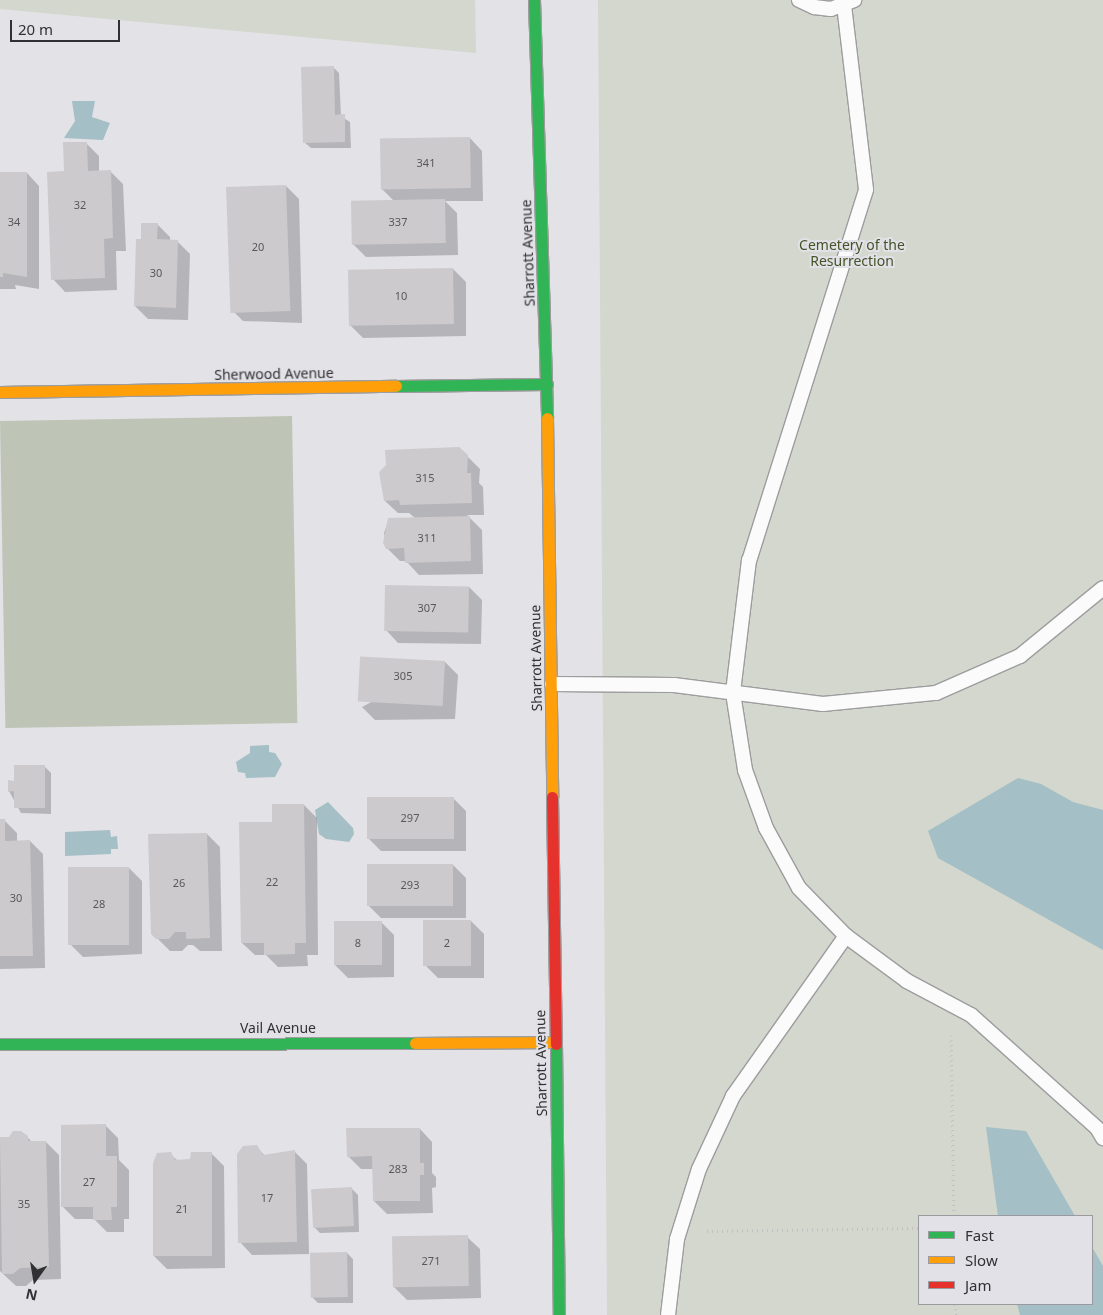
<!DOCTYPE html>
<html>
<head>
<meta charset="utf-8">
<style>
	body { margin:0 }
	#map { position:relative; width:1103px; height:1315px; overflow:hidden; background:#e3e2e6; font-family:"Noto Sans",sans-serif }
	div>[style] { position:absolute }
	.green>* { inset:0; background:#d3d7ce }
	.forest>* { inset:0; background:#bec4b6; transform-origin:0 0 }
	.water>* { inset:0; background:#a4bfc5 }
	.shadow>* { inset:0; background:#0003 }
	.building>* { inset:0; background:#cccacc; transform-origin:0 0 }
	.path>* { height:3px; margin-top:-1.5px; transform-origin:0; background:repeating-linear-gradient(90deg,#c1c1c2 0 1px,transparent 0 5px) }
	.roads { filter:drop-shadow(1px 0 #9d9c9e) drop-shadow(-1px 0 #9d9c9e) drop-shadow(0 1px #9d9c9e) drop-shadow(0 -1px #9d9c9e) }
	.lane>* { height:14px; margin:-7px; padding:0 7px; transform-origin:7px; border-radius:7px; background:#fbfbfb }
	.fast>* { height:11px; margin:-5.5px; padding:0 5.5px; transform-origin:5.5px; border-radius:5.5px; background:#30b455 }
	.slow>* { height:11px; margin:-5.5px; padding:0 5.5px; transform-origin:5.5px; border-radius:5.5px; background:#ff9f0a }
	.jam>* { height:11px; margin:-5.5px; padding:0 5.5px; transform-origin:5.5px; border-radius:5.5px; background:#e5322d }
	span { translate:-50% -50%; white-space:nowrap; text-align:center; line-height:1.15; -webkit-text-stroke:4px #e2e1e7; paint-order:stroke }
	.number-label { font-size:11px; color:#58585a }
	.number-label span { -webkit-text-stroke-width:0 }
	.park-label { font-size:14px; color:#435426 }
	.street-label { font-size:14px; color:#313133 }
	.legend { position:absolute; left:918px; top:1215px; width:175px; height:90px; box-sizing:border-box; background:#e2e1e7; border:1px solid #9b9b9f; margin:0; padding:6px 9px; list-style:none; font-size:15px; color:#313133 }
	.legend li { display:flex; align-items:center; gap:10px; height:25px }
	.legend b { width:25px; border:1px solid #9b9b9f }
	.north { position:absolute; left:10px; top:1255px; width:50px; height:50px; -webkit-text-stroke:4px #e2e1e7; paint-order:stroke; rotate:193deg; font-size:14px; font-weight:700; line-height:20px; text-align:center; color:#313133 }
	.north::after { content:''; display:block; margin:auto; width:18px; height:22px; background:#313133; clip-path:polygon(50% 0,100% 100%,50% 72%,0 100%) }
	.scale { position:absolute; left:10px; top:20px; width:110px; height:22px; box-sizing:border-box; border:2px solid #313133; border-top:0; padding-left:6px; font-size:15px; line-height:18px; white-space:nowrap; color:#313133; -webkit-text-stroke:4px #e2e1e7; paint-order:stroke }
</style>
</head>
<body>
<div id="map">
	<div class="green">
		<div style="clip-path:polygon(0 0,475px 0,476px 53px,0 9px)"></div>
		<div style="clip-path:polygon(evenodd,598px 0,1103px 0,1103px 1315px,607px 1315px,598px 0,919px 1216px,1092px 1216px,1092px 1304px,919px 1304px,919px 1216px)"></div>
	</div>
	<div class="forest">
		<div style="left:292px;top:416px;width:307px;height:292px;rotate:89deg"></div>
	</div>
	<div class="water">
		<div style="clip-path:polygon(72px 101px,95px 101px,92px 117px,110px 123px,103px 140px,64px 138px,75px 121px)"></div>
		<div style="clip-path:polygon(269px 745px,269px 752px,275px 753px,282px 764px,275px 777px,246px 778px,245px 773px,238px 772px,236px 762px,250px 753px,250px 746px)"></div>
		<div style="clip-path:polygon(1018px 778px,1041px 784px,1073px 802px,1103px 810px,1103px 950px,938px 858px,928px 831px)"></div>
		<div style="clip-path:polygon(328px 802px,353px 828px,354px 834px,349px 842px,326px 839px,319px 834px,315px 810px)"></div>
		<div style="clip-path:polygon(110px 830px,111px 837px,117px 836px,118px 849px,111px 849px,111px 854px,65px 856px,65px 832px)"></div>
		<div style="clip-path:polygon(986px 1127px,1026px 1131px,1075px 1216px,998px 1216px)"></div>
		<div style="clip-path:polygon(1092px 1247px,1103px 1266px,1103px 1315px,1020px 1315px,1017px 1304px,1092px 1304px)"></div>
	</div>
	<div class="shadow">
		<div style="clip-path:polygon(333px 67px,339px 73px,341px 116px,350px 122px,351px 148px,311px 148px,304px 142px)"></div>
		<div style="clip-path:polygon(470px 138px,482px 151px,483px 201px,445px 201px,457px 213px,458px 255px,366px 257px,353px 244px,394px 201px,382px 189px)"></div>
		<div style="clip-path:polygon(86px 143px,99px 156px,99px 171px,110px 171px,123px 184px,126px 251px,116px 251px,117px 290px,65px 292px,53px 279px,66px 173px)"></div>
		<div style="clip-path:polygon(0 173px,27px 173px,39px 186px,39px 289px,15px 285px,16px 289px,0 289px)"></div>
		<div style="clip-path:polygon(286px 186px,299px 199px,302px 323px,243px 321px,231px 309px)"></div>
		<div style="clip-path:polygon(157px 224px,170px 237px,170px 241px,177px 241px,190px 254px,188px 320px,148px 319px,135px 306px,142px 240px)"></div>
		<div style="clip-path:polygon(453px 269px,466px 282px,466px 336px,363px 338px,350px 325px)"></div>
		<div style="clip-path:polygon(467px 456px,480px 469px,479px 483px,483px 487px,484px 515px,467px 515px,482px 530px,483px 574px,419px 575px,406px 561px,400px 561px,387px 548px,384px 533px,389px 519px,415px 518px,409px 513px,398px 513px,385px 501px)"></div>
		<div style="clip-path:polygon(469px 587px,482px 600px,481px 644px,398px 643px,386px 630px)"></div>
		<div style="clip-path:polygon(445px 662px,458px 675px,455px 719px,375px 720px,362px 707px)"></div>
		<div style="clip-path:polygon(45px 767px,51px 773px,51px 814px,21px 813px,9px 791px,15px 782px)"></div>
		<div style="clip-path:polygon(453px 798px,466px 811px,466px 851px,381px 851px,368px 838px)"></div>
		<div style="clip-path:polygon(304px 805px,317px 818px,318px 955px,307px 955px,308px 966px,278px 967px,266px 955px,255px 955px,242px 943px,273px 823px)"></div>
		<div style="clip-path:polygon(0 820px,4px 820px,17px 833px,17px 842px,30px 841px,43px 854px,45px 968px,0 969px)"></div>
		<div style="clip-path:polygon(207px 834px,220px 847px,222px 951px,200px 951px,193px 945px,188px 945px,182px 951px,170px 951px,152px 933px)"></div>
		<div style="clip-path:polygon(453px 865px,466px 878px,466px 918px,381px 918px,368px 905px)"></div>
		<div style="clip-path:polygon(129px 868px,142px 881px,142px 954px,83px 957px,70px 944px)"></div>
		<div style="clip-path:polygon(471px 921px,484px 934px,484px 978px,438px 978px,425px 965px)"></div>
		<div style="clip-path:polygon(381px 922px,394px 935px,394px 977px,348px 978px,335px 965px)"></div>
		<div style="clip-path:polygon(106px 1126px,118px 1138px,119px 1160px,129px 1170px,129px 1219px,124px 1219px,124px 1232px,107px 1232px,94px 1219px,75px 1219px,63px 1207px)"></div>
		<div style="clip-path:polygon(420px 1129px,432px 1142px,432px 1173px,436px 1177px,436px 1187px,432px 1188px,433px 1213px,387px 1214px,374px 1201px,374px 1169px,361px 1169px,348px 1156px)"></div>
		<div style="clip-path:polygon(27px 1137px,32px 1142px,46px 1142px,59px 1155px,61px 1279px,33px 1280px,26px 1286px,16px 1286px,0 1271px,0 1138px)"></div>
		<div style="clip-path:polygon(256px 1146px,265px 1156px,295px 1152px,307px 1164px,309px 1254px,347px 1253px,353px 1259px,353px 1303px,318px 1303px,312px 1297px,311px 1254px,252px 1255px,240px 1242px)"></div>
		<div style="clip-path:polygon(211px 1153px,224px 1166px,225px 1268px,167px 1269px,154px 1256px,170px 1154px,178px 1161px,191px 1161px)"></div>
		<div style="clip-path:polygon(352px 1189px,358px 1195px,359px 1232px,320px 1233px,314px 1227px)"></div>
		<div style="clip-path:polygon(467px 1237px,480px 1249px,481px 1298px,407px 1300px,394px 1287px)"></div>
	</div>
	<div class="building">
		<div style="clip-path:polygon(334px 66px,335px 115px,345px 114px,345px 142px,303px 143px,301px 67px)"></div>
		<div style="left:470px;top:137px;width:51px;height:90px;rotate:89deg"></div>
		<div style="clip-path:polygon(63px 142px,87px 142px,88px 171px,111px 170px,113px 238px,104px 239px,105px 278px,51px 280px,47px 172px,64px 171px)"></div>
		<div style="clip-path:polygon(0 172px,27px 172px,27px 277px,3px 273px,3px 277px,0 277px)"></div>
		<div style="left:286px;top:185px;width:126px;height:60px;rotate:88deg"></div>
		<div style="left:445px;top:199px;width:44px;height:94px;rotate:89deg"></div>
		<div style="clip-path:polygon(141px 223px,158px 223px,157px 239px,178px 240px,176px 308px,134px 306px,136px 239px,141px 239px)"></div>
		<div style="left:453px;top:268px;width:56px;height:105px;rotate:89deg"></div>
		<div style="clip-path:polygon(459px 447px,468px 455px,467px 473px,471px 473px,472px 503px,400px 505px,399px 500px,384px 501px,379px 472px,386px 465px,385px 450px)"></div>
		<div style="clip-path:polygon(470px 516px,471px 561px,405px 563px,404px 548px,386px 549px,383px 543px,388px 518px)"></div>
		<div style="left:385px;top:585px;width:84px;height:46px;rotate:1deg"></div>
		<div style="left:445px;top:661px;width:45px;height:85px;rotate:93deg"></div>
		<div style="clip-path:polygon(14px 765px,45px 765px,45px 808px,14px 808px,14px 791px,8px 792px,8px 780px,14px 781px)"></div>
		<div style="left:367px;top:797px;width:87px;height:42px"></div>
		<div style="clip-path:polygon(272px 804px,304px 804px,306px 943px,295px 943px,295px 954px,264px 955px,264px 943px,241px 943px,239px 822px,272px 822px)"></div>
		<div style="clip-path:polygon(0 819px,5px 819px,5px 841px,30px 840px,33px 956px,0 956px)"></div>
		<div style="clip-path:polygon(207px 833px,210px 938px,186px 939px,186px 932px,175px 932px,169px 939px,156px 939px,151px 934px,148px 834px)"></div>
		<div style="left:367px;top:864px;width:86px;height:42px"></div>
		<div style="left:68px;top:867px;width:61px;height:78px"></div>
		<div style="left:423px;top:920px;width:48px;height:46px"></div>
		<div style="left:334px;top:921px;width:48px;height:44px"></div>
		<div style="clip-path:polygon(106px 1124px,106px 1156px,117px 1156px,117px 1207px,111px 1207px,112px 1220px,93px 1220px,93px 1207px,61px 1207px,61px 1125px)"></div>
		<div style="clip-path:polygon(346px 1128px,420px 1128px,420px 1163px,424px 1163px,424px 1175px,420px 1175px,420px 1201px,373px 1201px,372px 1156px,347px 1157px)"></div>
		<div style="clip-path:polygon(13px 1131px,21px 1131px,28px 1136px,28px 1141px,46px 1141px,49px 1267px,20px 1268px,13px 1274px,2px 1274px,0 1137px,9px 1137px)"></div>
		<div style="clip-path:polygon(257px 1145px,263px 1155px,295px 1150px,297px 1242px,238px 1243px,237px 1154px,243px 1146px)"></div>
		<div style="clip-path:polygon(171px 1152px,175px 1160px,190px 1159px,191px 1152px,212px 1152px,212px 1256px,153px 1256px,153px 1163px,157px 1153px)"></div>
		<div style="left:352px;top:1187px;width:39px;height:41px;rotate:87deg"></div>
		<div style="left:468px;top:1235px;width:51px;height:76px;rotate:89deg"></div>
		<div style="left:347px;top:1252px;width:45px;height:37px;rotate:89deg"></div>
	</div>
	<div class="path">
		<div style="left:951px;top:1035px;width:181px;rotate:89.1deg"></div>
		<div style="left:707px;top:1231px;width:212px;rotate:-0.8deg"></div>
		<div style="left:955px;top:1304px;width:11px;rotate:85deg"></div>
	</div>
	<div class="roads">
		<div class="lane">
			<div style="left:799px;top:0;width:17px;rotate:25deg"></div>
			<div style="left:814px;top:7px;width:17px;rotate:7deg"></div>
			<div style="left:831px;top:9px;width:25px;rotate:-21deg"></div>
			<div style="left:844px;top:5px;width:186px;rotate:83.2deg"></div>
			<div style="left:866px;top:190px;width:388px;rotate:107.5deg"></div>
			<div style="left:749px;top:560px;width:134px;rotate:96.9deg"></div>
			<div style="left:733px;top:693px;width:78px;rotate:81.1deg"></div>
			<div style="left:745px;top:770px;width:62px;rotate:70.1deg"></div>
			<div style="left:766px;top:828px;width:68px;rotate:61.2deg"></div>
			<div style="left:799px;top:888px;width:67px;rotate:45.6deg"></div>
			<div style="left:846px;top:936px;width:76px;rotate:36.4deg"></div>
			<div style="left:907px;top:981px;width:72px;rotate:28deg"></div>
			<div style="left:971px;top:1015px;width:169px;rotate:41.9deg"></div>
			<div style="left:1097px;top:1128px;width:12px;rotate:59deg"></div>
			<div style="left:552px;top:684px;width:122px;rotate:0.5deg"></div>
			<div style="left:674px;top:685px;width:150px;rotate:7.3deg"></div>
			<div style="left:823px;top:704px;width:114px;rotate:-5.6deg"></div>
			<div style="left:936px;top:693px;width:92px;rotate:-23.8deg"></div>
			<div style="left:1020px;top:656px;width:107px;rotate:-39.3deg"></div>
			<div style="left:668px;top:1315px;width:77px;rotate:-83.2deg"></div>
			<div style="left:677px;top:1239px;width:73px;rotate:-72.6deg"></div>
			<div style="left:699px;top:1169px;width:81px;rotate:-65deg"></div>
			<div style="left:733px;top:1096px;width:196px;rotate:-54.8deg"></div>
		</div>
		<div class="fast">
			<div style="left:534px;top:0;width:418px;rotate:88.2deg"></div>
			<div style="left:396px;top:386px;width:151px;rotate:-0.8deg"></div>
			<div style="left:0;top:1044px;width:415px;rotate:-0.1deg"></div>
			<div style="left:556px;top:1044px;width:271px;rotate:89.4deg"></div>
		</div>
		<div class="slow">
			<div style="left:0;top:392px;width:396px;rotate:-0.9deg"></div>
			<div style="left:547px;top:418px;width:379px;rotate:89.2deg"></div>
			<div style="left:415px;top:1043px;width:141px;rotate:-0.4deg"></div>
		</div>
		<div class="jam">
			<div style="left:552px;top:797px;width:247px;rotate:89.1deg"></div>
		</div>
	</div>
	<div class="number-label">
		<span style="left:426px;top:163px">341</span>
		<span style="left:80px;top:205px">32</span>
		<span style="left:14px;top:222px">34</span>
		<span style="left:398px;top:222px">337</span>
		<span style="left:258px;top:247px">20</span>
		<span style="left:156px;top:273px">30</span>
		<span style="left:401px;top:296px">10</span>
		<span style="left:425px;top:478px">315</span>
		<span style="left:427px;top:538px">311</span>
		<span style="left:427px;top:608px">307</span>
		<span style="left:403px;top:676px">305</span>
		<span style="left:410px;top:818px">297</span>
		<span style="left:272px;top:882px">22</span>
		<span style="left:179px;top:883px">26</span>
		<span style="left:410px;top:885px">293</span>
		<span style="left:16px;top:898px">30</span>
		<span style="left:99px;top:904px">28</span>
		<span style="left:358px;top:943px">8</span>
		<span style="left:447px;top:943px">2</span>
		<span style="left:398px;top:1169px">283</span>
		<span style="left:89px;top:1182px">27</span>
		<span style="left:267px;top:1198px">17</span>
		<span style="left:24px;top:1204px">35</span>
		<span style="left:182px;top:1209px">21</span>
		<span style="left:431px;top:1261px">271</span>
	</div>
	<div class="park-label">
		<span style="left:852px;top:253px">Cemetery of the<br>Resurrection</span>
	</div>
	<div class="street-label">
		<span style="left:528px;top:253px;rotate:-92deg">Sharrott Avenue</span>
		<span style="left:274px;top:374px;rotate:-1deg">Sherwood Avenue</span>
		<span style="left:536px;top:658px;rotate:-91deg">Sharrott Avenue</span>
		<span style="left:278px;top:1028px">Vail Avenue</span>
		<span style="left:541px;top:1063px;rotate:-91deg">Sharrott Avenue</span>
	</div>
	<ul class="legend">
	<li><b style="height:6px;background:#30b455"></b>Fast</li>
	<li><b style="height:6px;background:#ff9f0a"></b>Slow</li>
	<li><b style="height:6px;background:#e5322d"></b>Jam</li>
	</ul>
	<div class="north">N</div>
	<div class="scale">20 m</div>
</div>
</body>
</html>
